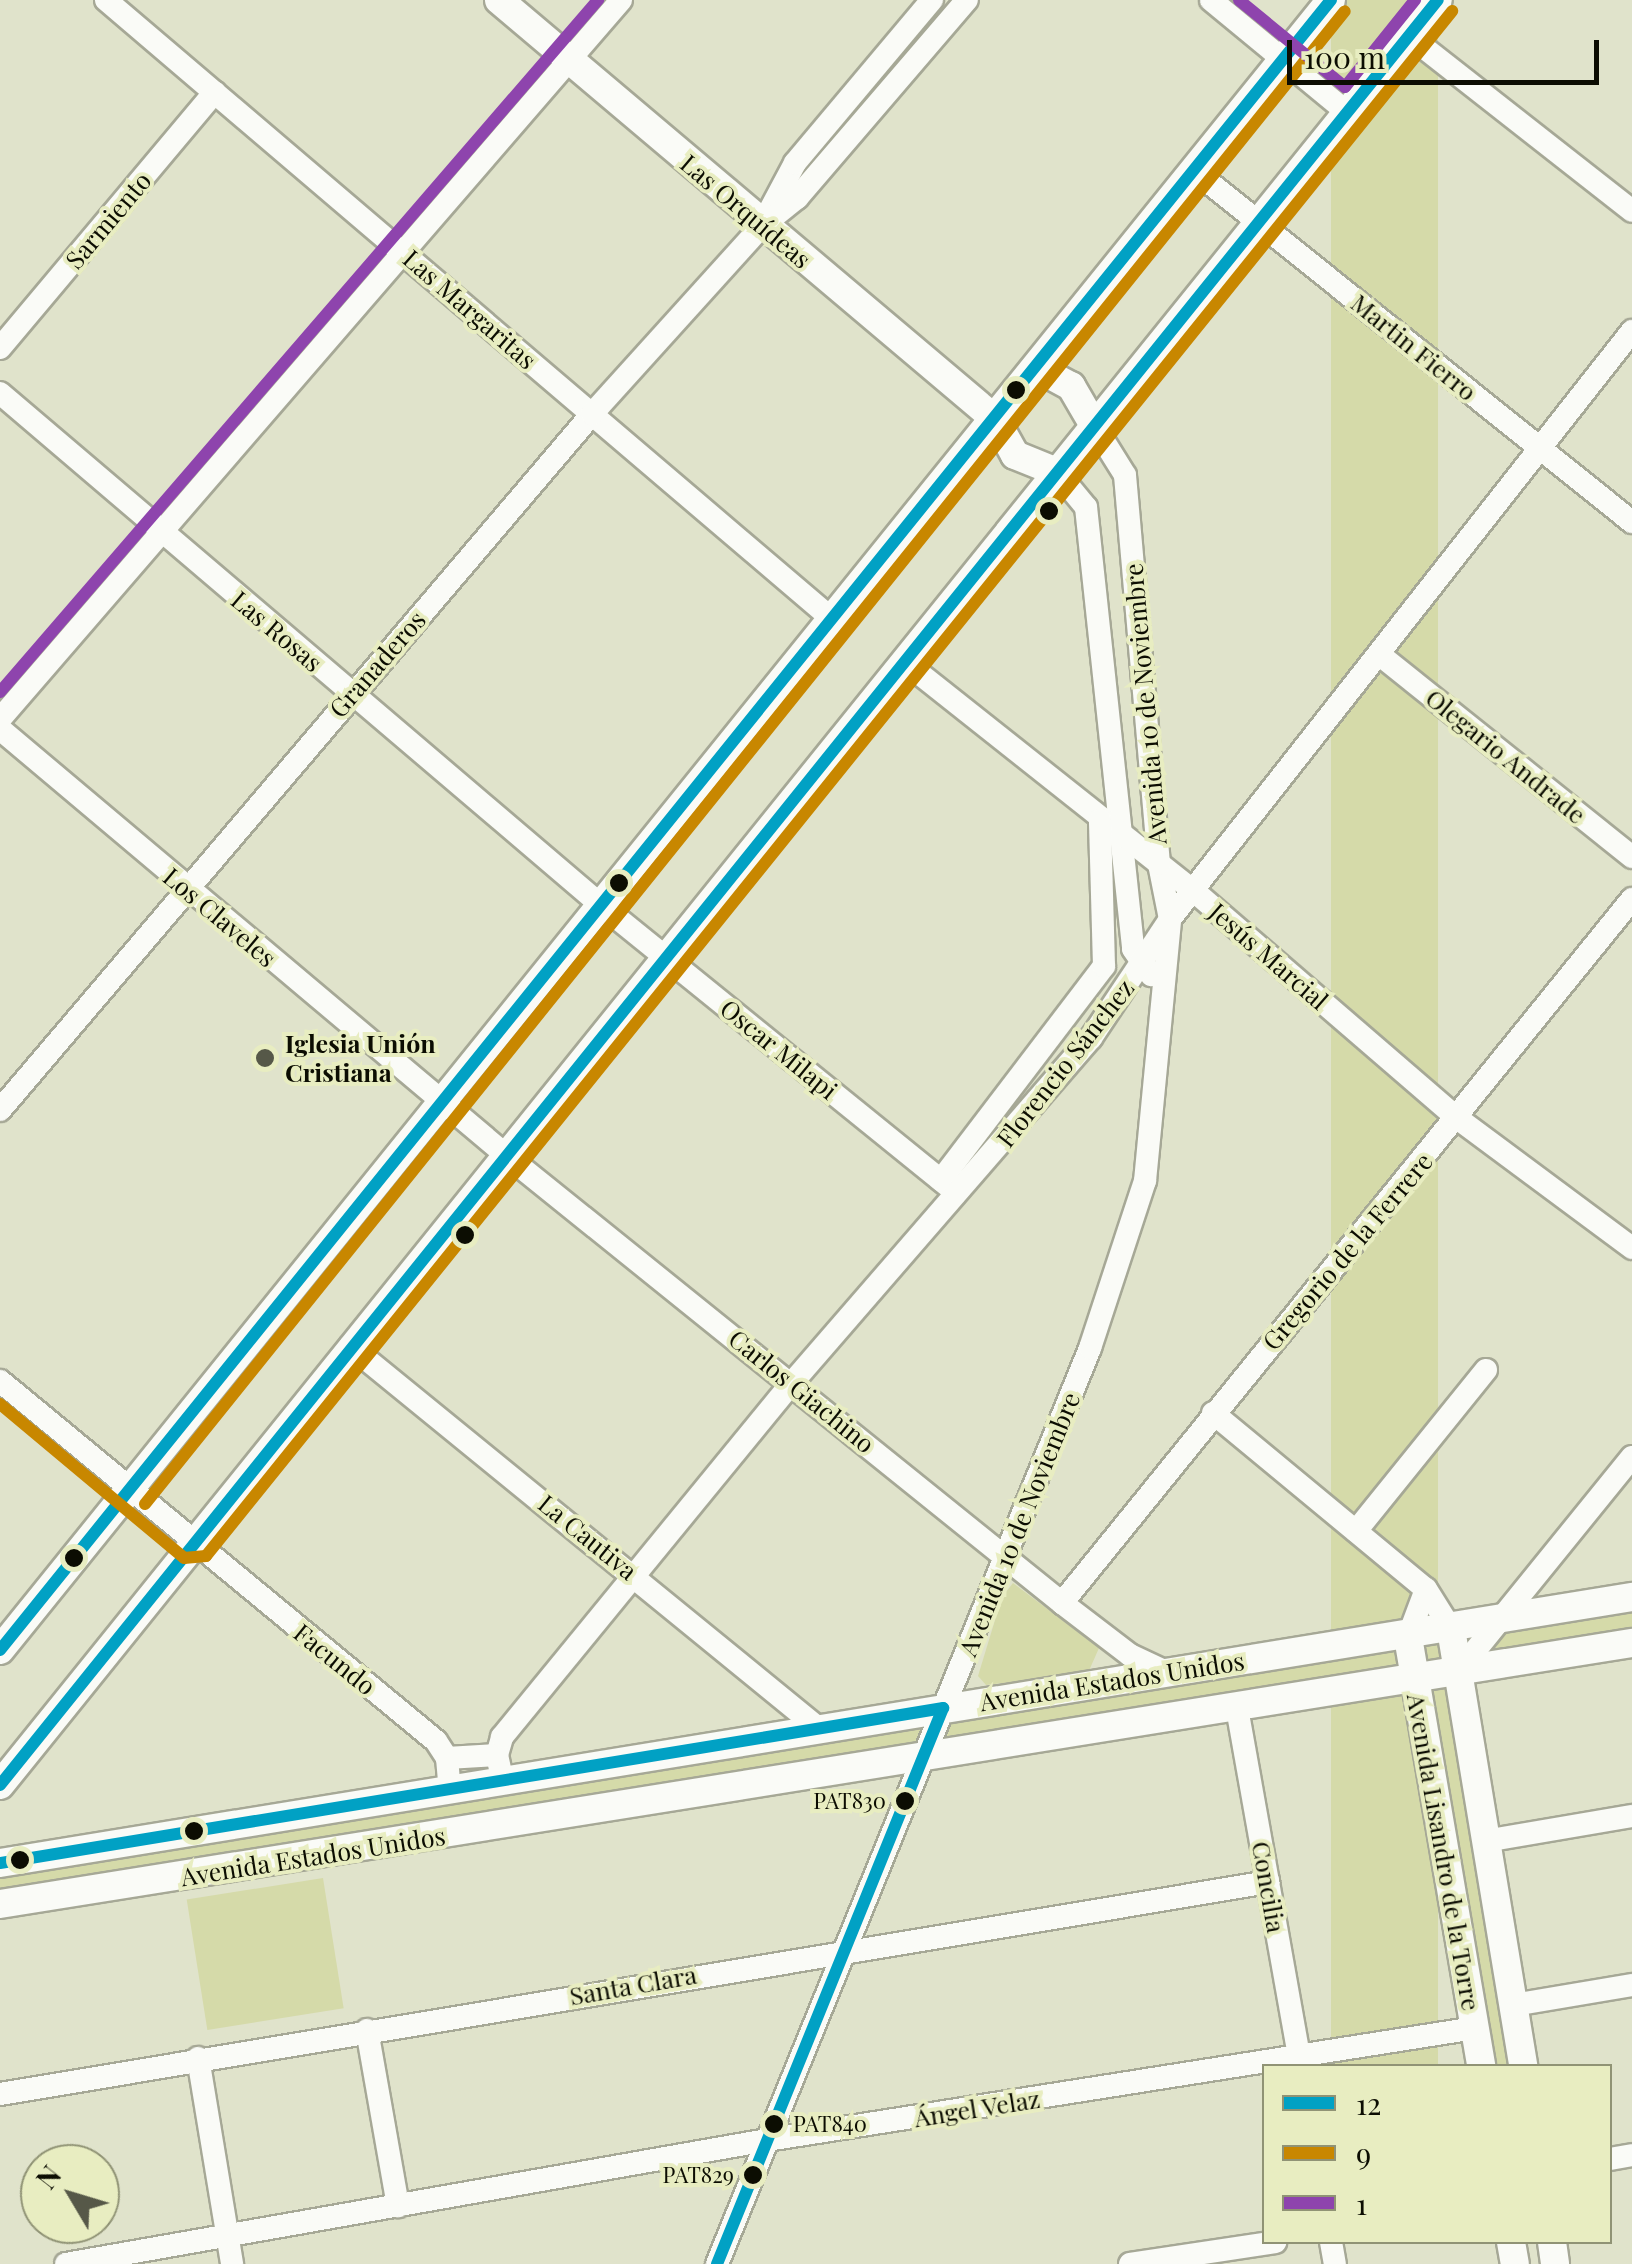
<!DOCTYPE html>
<html>
<head>
<meta charset="utf-8">
<style>
	body { margin:0 }
	#map { position:relative; width:1632px; height:2264px; overflow:hidden; background:#e0e3cb; font-family:"Playfair Display",serif }
	div>[style] { position:absolute }
	.green>* { inset:0; background:#d5daa9; transform-origin:0 0 }
	.roads { filter:drop-shadow(2px 0 #a6a896) drop-shadow(-2px 0 #a6a896) drop-shadow(0 2px #a6a896) drop-shadow(0 -2px #a6a896) }
	.minor>* { height:22px; margin:-11px; padding:0 11px; transform-origin:11px; border-radius:11px; background:#fafbf7 }
	.major>* { height:28px; margin:-14px; padding:0 14px; transform-origin:14px; border-radius:14px; background:#fafbf7 }
	.bus-1>* { height:12px; margin:-6px; padding:0 6px; transform-origin:6px; border-radius:6px; background:#01a1c4 }
	.bus-2>* { height:12px; margin:-6px; padding:0 6px; transform-origin:6px; border-radius:6px; background:#c88700 }
	.bus-3>* { height:12px; margin:-6px; padding:0 6px; transform-origin:6px; border-radius:6px; background:#8e44ad }
	.dots>* { width:28px; height:28px; translate:-50% -50%; box-sizing:border-box; border:5px solid #e8edc1; border-radius:50% }
	span { translate:-50% -50%; white-space:nowrap; text-align:center; line-height:1.15; -webkit-text-stroke:8px #e8edc1; paint-order:stroke }
	.bus-label { font-size:22px; color:#0c0d02 }
	.right { translate:-100% -50%; text-align:right }
	.left { translate:0 -50%; text-align:left }
	.street-label { font-size:25px; color:#0c0d02 }
	.poi-label { font-size:25px; color:#0c0d02; font-weight:700 }
	.legend { position:absolute; left:1262px; top:2064px; width:350px; height:180px; box-sizing:border-box; background:#e8edc1; border:2px solid #909375; margin:0; padding:12px 18px; list-style:none; font-size:30px; color:#0c0d02 }
	.legend li { display:flex; align-items:center; gap:20px; height:50px }
	.legend b { width:50px; border:2px solid #909375 }
	.north { position:absolute; left:20px; top:2144px; width:100px; height:100px; box-sizing:border-box; background:#e8edc1; border:2px solid #909375; border-radius:50%; rotate:308deg; font-size:28px; font-weight:700; line-height:40px; text-align:center; color:#0c0d02 }
	.north::after { content:''; display:block; margin:auto; width:35px; height:45px; background:#565848; clip-path:polygon(50% 0,100% 100%,50% 72%,0 100%) }
	.scale { position:absolute; left:1287px; top:40px; width:312px; height:45px; box-sizing:border-box; border:5px solid #0c0d02; border-top:0; padding-left:12px; font-size:30px; line-height:35px; white-space:nowrap; color:#0c0d02; -webkit-text-stroke:8px #e8edc1; paint-order:stroke }
</style>
</head>
<body>
<div id="map">
	<div class="green">
		<div style="left:1331px;top:0;width:107px;height:2120px"></div>
		<div style="clip-path:polygon(1013px 1583px,1099px 1648px,1088px 1673px,986px 1685px,978px 1676px,1002px 1597px)"></div>
		<div style="clip-path:polygon(1632px 1597px,1632px 1643px,1457px 1673px,1523px 2066px,1481px 2066px,1415px 1681px,0 1904px,0 1863px)"></div>
		<div style="left:323px;top:1878px;width:132px;height:138px;rotate:81deg"></div>
	</div>
	<div class="roads">
		<div class="minor">
			<div style="left:106px;top:0;width:954px;rotate:40.45deg"></div>
			<div style="left:1211px;top:0;width:176px;rotate:39.5deg"></div>
			<div style="left:1409px;top:36px;width:283px;rotate:38.1deg"></div>
			<div style="left:1196px;top:172px;width:559px;rotate:38.76deg"></div>
			<div style="left:763px;top:223px;width:68px;rotate:-61.9deg"></div>
			<div style="left:795px;top:163px;width:213px;rotate:-50deg"></div>
			<div style="left:0;top:348px;width:334px;rotate:-50deg"></div>
			<div style="left:0;top:393px;width:790px;rotate:40.43deg"></div>
			<div style="left:601px;top:905px;width:457px;rotate:39deg"></div>
			<div style="left:1057px;top:472px;width:45px;rotate:50.4deg"></div>
			<div style="left:1086px;top:507px;width:444px;rotate:83.9deg"></div>
			<div style="left:1133px;top:949px;width:32px;rotate:55deg"></div>
			<div style="left:1380px;top:655px;width:323px;rotate:38.7deg"></div>
			<div style="left:906px;top:663px;width:367px;rotate:38.4deg"></div>
			<div style="left:1194px;top:891px;width:347px;rotate:40.8deg"></div>
			<div style="left:1457px;top:1118px;width:218px;rotate:36.6deg"></div>
			<div style="left:0;top:719px;width:950px;rotate:-49.18deg"></div>
			<div style="left:0;top:729px;width:663px;rotate:40.1deg"></div>
			<div style="left:507px;top:1156px;width:713px;rotate:38.85deg"></div>
			<div style="left:1062px;top:1603px;width:86px;rotate:37.4deg"></div>
			<div style="left:1130px;top:1655px;width:40px;rotate:25deg"></div>
			<div style="left:0;top:1110px;width:914px;rotate:-49.62deg"></div>
			<div style="left:592px;top:414px;width:253px;rotate:-47.9deg"></div>
			<div style="left:762px;top:226px;width:45px;rotate:-38.7deg"></div>
			<div style="left:797px;top:198px;width:261px;rotate:-49.4deg"></div>
			<div style="left:941px;top:1180px;width:269px;rotate:-52.7deg"></div>
			<div style="left:1104px;top:966px;width:146px;rotate:-91.6deg"></div>
			<div style="left:350px;top:1346px;width:609px;rotate:39.2deg"></div>
			<div style="left:0;top:1381px;width:565px;rotate:39.55deg"></div>
			<div style="left:436px;top:1741px;width:20px;rotate:57deg"></div>
			<div style="left:447px;top:1758px;width:32px;rotate:85deg"></div>
			<div style="left:1213px;top:1413px;width:276px;rotate:39.6deg"></div>
			<div style="left:1426px;top:1589px;width:47px;rotate:58deg"></div>
			<div style="left:1356px;top:1531px;width:207px;rotate:-51.1deg"></div>
			<div style="left:1062px;top:1603px;width:906px;rotate:-51deg"></div>
			<div style="left:1408px;top:1637px;width:51px;rotate:-69.4deg"></div>
			<div style="left:1457px;top:1673px;width:278px;rotate:-51deg"></div>
			<div style="left:1237px;top:1708px;width:364px;rotate:79.9deg"></div>
			<div style="left:447px;top:1758px;width:50px;rotate:-3.4deg"></div>
			<div style="left:503px;top:1783px;width:29px;rotate:-102deg"></div>
			<div style="left:497px;top:1755px;width:19px;rotate:-74deg"></div>
			<div style="left:502px;top:1737px;width:458px;rotate:-50.7deg"></div>
			<div style="left:792px;top:1383px;width:457px;rotate:-49.1deg"></div>
			<div style="left:1091px;top:1038px;width:143px;rotate:-56.4deg"></div>
			<div style="left:1170px;top:919px;width:748px;rotate:-51.84deg"></div>
			<div style="left:1485px;top:1841px;width:149px;rotate:-9.7deg"></div>
			<div style="left:1513px;top:2005px;width:121px;rotate:-9.5deg"></div>
			<div style="left:367px;top:2030px;width:179px;rotate:80deg"></div>
			<div style="left:198px;top:2058px;width:209px;rotate:80.6deg"></div>
			<div style="left:0;top:2094px;width:1286px;rotate:-9.49deg"></div>
			<div style="left:1610px;top:2159px;width:22px;rotate:-10deg"></div>
			<div style="left:1331px;top:2242px;width:22px;rotate:80deg"></div>
			<div style="left:66px;top:2264px;width:712px;rotate:-10.03deg"></div>
			<div style="left:767px;top:2140px;width:717px;rotate:-8.99deg"></div>
			<div style="left:717px;top:2264px;width:989px;rotate:-67.84deg"></div>
			<div style="left:1090px;top:1348px;width:176px;rotate:-71.8deg"></div>
			<div style="left:1145px;top:1181px;width:263px;rotate:-84.5deg"></div>
			<div style="left:1170px;top:919px;width:56px;rotate:-101.3deg"></div>
			<div style="left:1159px;top:864px;width:390px;rotate:-95deg"></div>
			<div style="left:1125px;top:475px;width:57px;rotate:-122deg"></div>
			<div style="left:1130px;top:2264px;width:147px;rotate:-8.6deg"></div>
		</div>
		<div class="major">
			<div style="left:499px;top:0;width:649px;rotate:40.19deg"></div>
			<div style="left:995px;top:419px;width:41px;rotate:60.9deg"></div>
			<div style="left:1015px;top:455px;width:45px;rotate:22deg"></div>
			<div style="left:1031px;top:374px;width:19px;rotate:3deg"></div>
			<div style="left:1050px;top:375px;width:24px;rotate:28deg"></div>
			<div style="left:1071px;top:386px;width:48px;rotate:59.7deg"></div>
			<div style="left:1451px;top:1629px;width:443px;rotate:80.6deg"></div>
			<div style="left:1408px;top:1637px;width:435px;rotate:80.3deg"></div>
			<div style="left:0;top:1650px;width:2120px;rotate:-51.11deg"></div>
			<div style="left:0;top:1785px;width:2292px;rotate:-51.15deg"></div>
			<div style="left:0;top:1863px;width:1654px;rotate:-9.26deg"></div>
			<div style="left:0;top:1904px;width:1653px;rotate:-9.09deg"></div>
			<div style="left:1511px;top:2242px;width:22px;rotate:80deg"></div>
			<div style="left:1552px;top:2242px;width:22px;rotate:82deg"></div>
		</div>
	</div>
	<div class="bus-1">
		<div style="left:0;top:1650px;width:2120px;rotate:-51.11deg"></div>
		<div style="left:0;top:1785px;width:2292px;rotate:-51.15deg"></div>
		<div style="left:0;top:1863px;width:956px;rotate:-9.33deg"></div>
		<div style="left:717px;top:2264px;width:600px;rotate:-67.88deg"></div>
	</div>
	<div class="bus-2">
		<div style="left:0;top:1404px;width:240px;rotate:39.9deg"></div>
		<div style="left:184px;top:1558px;width:22px;rotate:-5deg"></div>
		<div style="left:206px;top:1556px;width:1985px;rotate:-51.11deg"></div>
		<div style="left:145px;top:1504px;width:1915px;rotate:-51.21deg"></div>
	</div>
	<div class="bus-3">
		<div style="left:1239px;top:0;width:137px;rotate:39.4deg"></div>
		<div style="left:1345px;top:87px;width:112px;rotate:-51.2deg"></div>
		<div style="left:0;top:692px;width:915px;rotate:-49.17deg"></div>
	</div>
	<div class="dots">
		<div style="left:1016px;top:390px;background:#0c0d02"></div>
		<div style="left:1049px;top:511px;background:#0c0d02"></div>
		<div style="left:619px;top:883px;background:#0c0d02"></div>
		<div style="left:265px;top:1058px;background:#565848"></div>
		<div style="left:465px;top:1235px;background:#0c0d02"></div>
		<div style="left:74px;top:1558px;background:#0c0d02"></div>
		<div style="left:905px;top:1801px;background:#0c0d02"></div>
		<div style="left:194px;top:1831px;background:#0c0d02"></div>
		<div style="left:20px;top:1860px;background:#0c0d02"></div>
		<div style="left:774px;top:2124px;background:#0c0d02"></div>
		<div style="left:753px;top:2175px;background:#0c0d02"></div>
	</div>
	<div class="bus-label">
		<span class="right" style="left:886px;top:1801px">PAT830</span>
		<span class="left" style="left:793px;top:2124px">PAT840</span>
		<span class="right" style="left:734px;top:2175px">PAT829</span>
	</div>
	<div class="street-label">
		<span style="left:746px;top:211px;rotate:40deg">Las Orquídeas</span>
		<span style="left:108px;top:220px;rotate:-50deg">Sarmiento</span>
		<span style="left:470px;top:309px;rotate:41deg">Las Margaritas</span>
		<span style="left:1414px;top:347px;rotate:39deg">Martin Fierro</span>
		<span style="left:277px;top:631px;rotate:40deg">Las Rosas</span>
		<span style="left:377px;top:664px;rotate:-49deg">Granaderos</span>
		<span style="left:1145px;top:704px;rotate:-95deg">Avenida 10 de Noviembre</span>
		<span style="left:1506px;top:756px;rotate:39deg">Olegario Andrade</span>
		<span style="left:220px;top:917px;rotate:40deg">Los Claveles</span>
		<span style="left:1269px;top:956px;rotate:41deg">Jesús Marcial</span>
		<span style="left:779px;top:1049px;rotate:39deg">Oscar Milapi</span>
		<span style="left:1065px;top:1063px;rotate:-52deg">Florencio Sánchez</span>
		<span style="left:1347px;top:1251px;rotate:-50deg">Gregorio de la Ferrere</span>
		<span style="left:802px;top:1391px;rotate:39deg">Carlos Giachino</span>
		<span style="left:1019px;top:1524px;rotate:-68deg">Avenida 10 de Noviembre</span>
		<span style="left:588px;top:1537px;rotate:39deg">La Cautiva</span>
		<span style="left:335px;top:1659px;rotate:39deg">Facundo</span>
		<span style="left:1112px;top:1681px;rotate:-9deg">Avenida Estados Unidos</span>
		<span style="left:1444px;top:1852px;rotate:80deg">Avenida Lisandro de la Torre</span>
		<span style="left:313px;top:1856px;rotate:-9deg">Avenida Estados Unidos</span>
		<span style="left:1269px;top:1887px;rotate:80deg">Concilia</span>
		<span style="left:633px;top:1985px;rotate:-10deg">Santa Clara</span>
		<span style="left:977px;top:2108px;rotate:-9deg">Ángel Velaz</span>
	</div>
	<div class="poi-label">
		<span class="left" style="left:285px;top:1058px">Iglesia Unión<br>Cristiana</span>
	</div>
	<ul class="legend">
	<li><b style="height:12px;background:#01a1c4"></b>12</li>
	<li><b style="height:12px;background:#c88700"></b>9</li>
	<li><b style="height:12px;background:#8e44ad"></b>1</li>
	</ul>
	<div class="north">N</div>
	<div class="scale">100 m</div>
</div>
</body>
</html>
